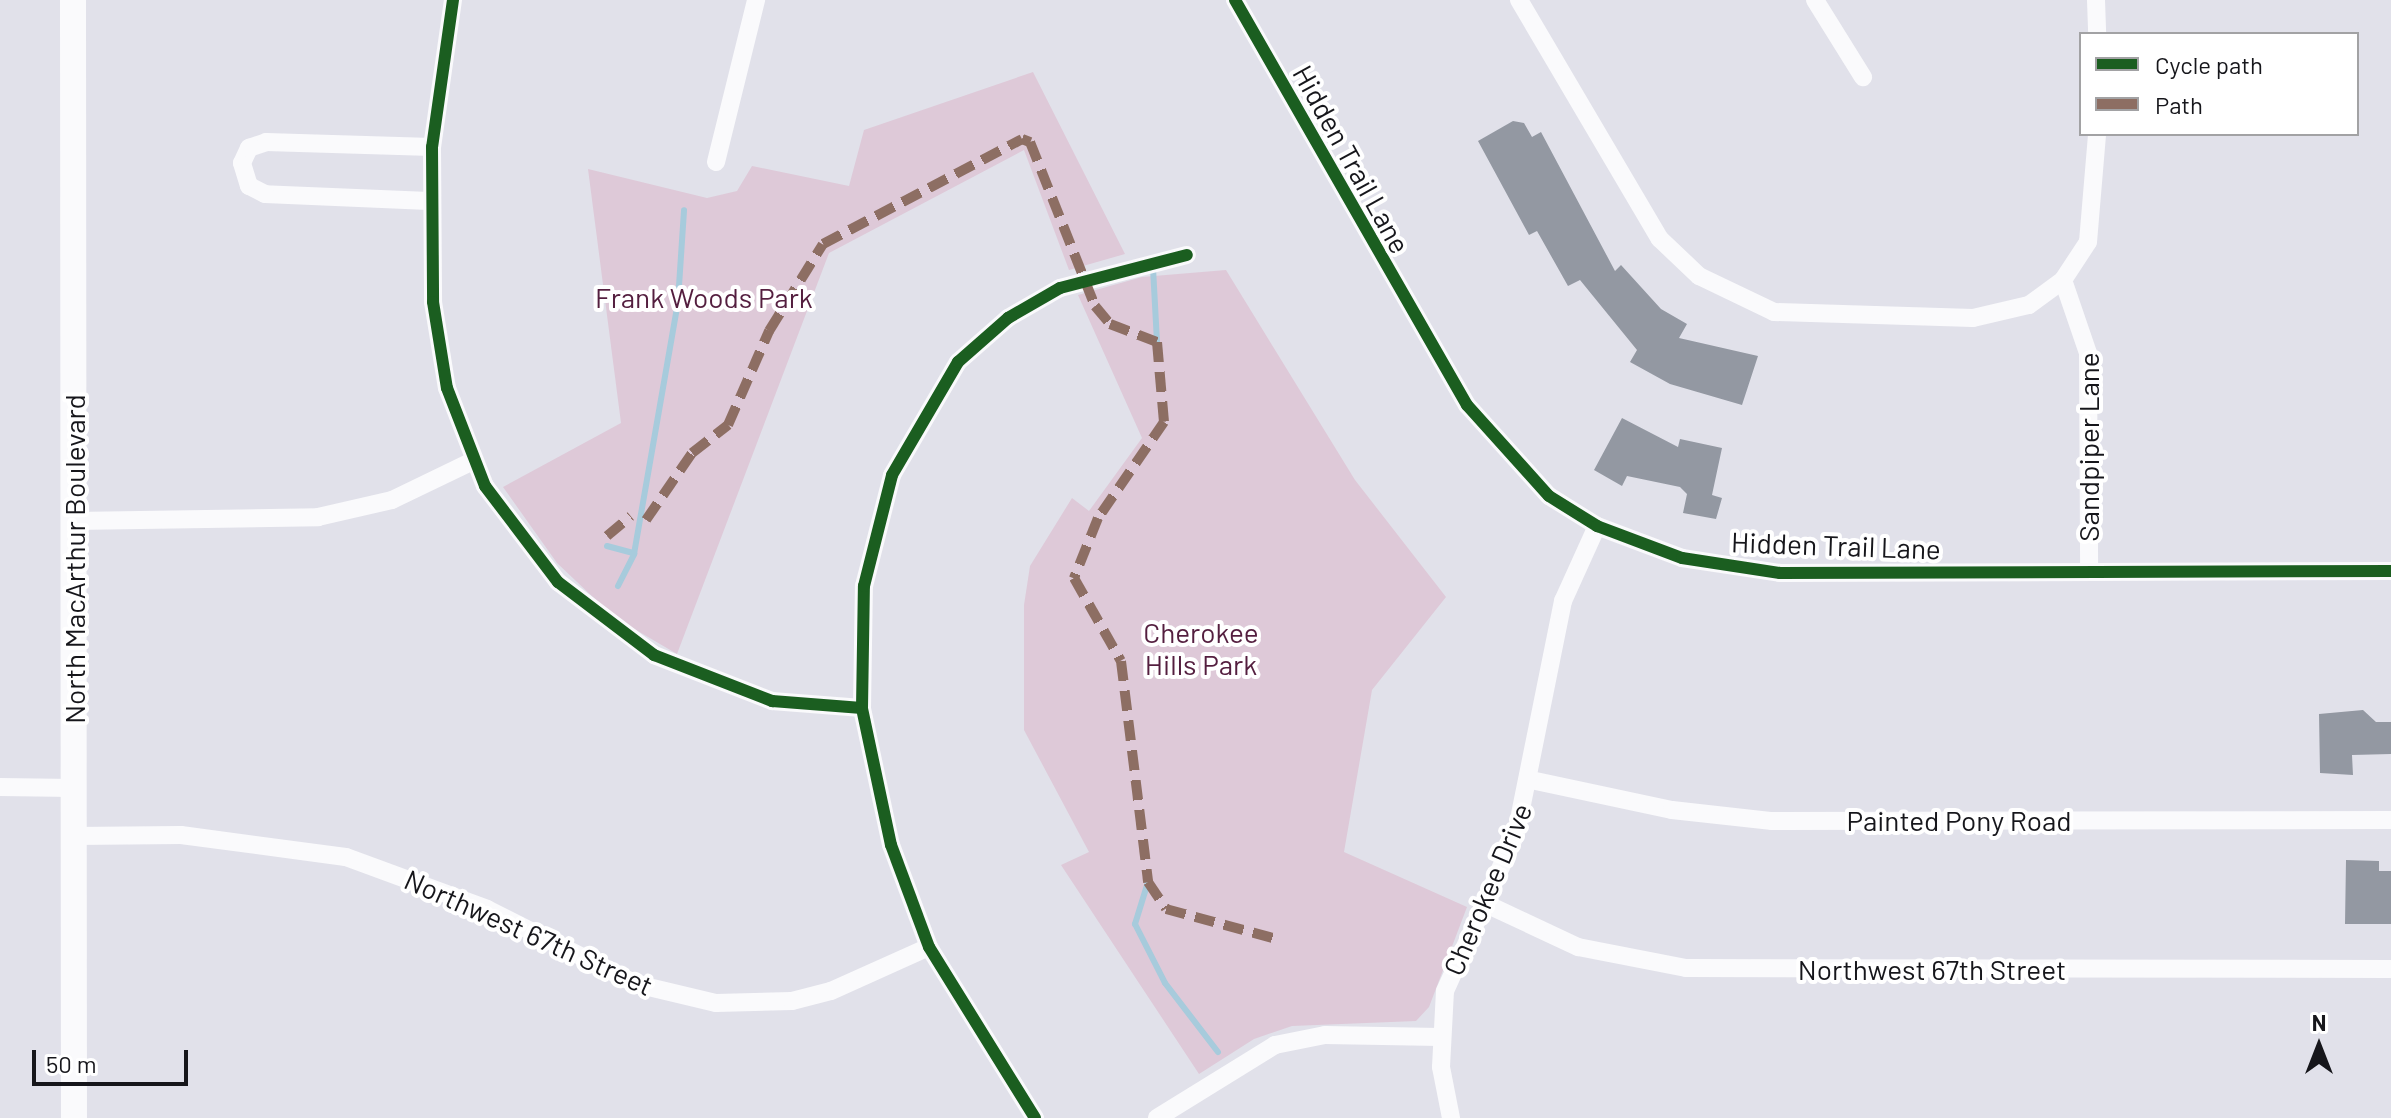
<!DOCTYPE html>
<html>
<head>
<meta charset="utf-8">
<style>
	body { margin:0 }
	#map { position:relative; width:2391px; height:1118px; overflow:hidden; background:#e1e1ea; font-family:Barlow,sans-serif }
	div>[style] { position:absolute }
	.green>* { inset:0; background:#dec9d8 }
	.stream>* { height:6px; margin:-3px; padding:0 3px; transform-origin:3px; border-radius:3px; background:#a7cbdc }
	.building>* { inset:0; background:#9398a2 }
	.minor>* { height:18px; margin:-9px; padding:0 9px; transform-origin:9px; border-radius:9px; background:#fafafc }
	.secondary>* { height:26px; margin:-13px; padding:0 13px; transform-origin:13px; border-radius:13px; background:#fafafc }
	.quiet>* { height:10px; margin-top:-5px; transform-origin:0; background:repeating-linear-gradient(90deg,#8d6e63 0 20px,transparent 0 30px) }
	.cycleway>* { height:12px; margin:-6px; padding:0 6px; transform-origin:6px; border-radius:6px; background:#1b5e20 }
	span { translate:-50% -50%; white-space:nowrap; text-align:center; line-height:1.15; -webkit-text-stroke:8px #fff; paint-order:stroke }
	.street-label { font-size:28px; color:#16161b }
	.park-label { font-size:28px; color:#541e3f }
	.legend { position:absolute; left:2079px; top:32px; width:280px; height:104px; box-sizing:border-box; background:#fff; border:2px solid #a2a2a4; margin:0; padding:10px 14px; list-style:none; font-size:24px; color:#16161b }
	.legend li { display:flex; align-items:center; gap:16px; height:40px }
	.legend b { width:40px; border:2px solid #a2a2a4 }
	.north { position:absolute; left:2279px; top:1006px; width:80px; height:80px; -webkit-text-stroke:6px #fff; paint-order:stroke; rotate:0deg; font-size:22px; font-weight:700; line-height:32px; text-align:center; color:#16161b }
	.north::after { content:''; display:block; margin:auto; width:28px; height:36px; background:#16161b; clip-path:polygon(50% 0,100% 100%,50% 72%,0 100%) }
	.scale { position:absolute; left:32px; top:1050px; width:156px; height:36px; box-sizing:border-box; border:4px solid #16161b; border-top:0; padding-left:10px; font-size:24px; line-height:28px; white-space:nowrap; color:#16161b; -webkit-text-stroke:6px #fff; paint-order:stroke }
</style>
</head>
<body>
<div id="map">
	<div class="green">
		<div style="clip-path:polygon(1033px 72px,1125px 254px,1069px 270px,1024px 150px,829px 253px,677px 654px,614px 617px,557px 563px,503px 487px,621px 423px,588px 169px,707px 198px,737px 191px,752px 166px,849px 186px,864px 130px)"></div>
		<div style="clip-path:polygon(1226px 270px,1355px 480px,1446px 597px,1372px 690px,1344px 852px,1467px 907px,1429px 1007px,1416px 1021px,1292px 1026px,1254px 1039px,1199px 1074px,1061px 865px,1089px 852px,1024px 730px,1024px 605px,1030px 566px,1072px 498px,1089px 511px,1142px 438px,1078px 295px,1142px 277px)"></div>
	</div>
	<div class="stream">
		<div style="left:1153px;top:268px;width:74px;rotate:86.9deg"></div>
		<div style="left:607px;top:546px;width:28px;rotate:15deg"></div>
		<div style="left:618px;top:586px;width:36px;rotate:-63deg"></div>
		<div style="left:634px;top:554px;width:257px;rotate:-80.1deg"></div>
		<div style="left:678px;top:301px;width:91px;rotate:-86.2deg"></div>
		<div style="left:1148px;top:882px;width:44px;rotate:107.2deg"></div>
		<div style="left:1135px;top:924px;width:66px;rotate:63deg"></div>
		<div style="left:1165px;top:983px;width:87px;rotate:52.5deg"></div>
	</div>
	<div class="building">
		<div style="clip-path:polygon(1513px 121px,1524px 123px,1532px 137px,1541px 132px,1615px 271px,1621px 265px,1661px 309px,1687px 324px,1679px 338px,1758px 356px,1742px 405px,1670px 384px,1630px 362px,1637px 350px,1580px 280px,1568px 286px,1537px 231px,1529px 235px,1478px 141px)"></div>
		<div style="clip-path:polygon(1622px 418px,1678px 447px,1680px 439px,1722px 448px,1712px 495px,1722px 498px,1716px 519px,1683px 513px,1687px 494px,1680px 487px,1627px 476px,1622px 486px,1594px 470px)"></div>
		<div style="clip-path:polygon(2363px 710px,2376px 722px,2391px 722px,2391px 754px,2352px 755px,2353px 775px,2320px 773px,2319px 714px)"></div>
		<div style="clip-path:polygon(2346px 860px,2379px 861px,2379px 871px,2391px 871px,2391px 924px,2345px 924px)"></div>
	</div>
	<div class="minor">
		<div style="left:453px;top:0;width:148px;rotate:98.1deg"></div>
		<div style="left:432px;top:147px;width:155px;rotate:89.6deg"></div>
		<div style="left:433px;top:302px;width:87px;rotate:80.8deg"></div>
		<div style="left:447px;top:388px;width:105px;rotate:68.8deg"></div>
		<div style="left:485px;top:486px;width:121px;rotate:52.8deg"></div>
		<div style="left:558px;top:582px;width:121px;rotate:37.2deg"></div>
		<div style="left:654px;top:655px;width:127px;rotate:21.3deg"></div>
		<div style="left:772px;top:701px;width:90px;rotate:4.4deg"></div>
		<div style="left:1235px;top:0;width:467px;rotate:60.2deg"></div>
		<div style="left:1467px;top:405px;width:122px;rotate:48deg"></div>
		<div style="left:1549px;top:496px;width:57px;rotate:32deg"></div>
		<div style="left:1597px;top:526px;width:91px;rotate:20.6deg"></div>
		<div style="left:1682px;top:558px;width:99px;rotate:8.7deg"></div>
		<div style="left:1780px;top:573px;width:611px;rotate:-0.19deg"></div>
		<div style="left:1519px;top:0;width:277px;rotate:59.5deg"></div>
		<div style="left:1660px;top:239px;width:54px;rotate:43.5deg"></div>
		<div style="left:1699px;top:276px;width:83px;rotate:25.6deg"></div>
		<div style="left:1774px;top:312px;width:199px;rotate:1.7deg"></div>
		<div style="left:1973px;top:318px;width:57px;rotate:-13.1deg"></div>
		<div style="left:2029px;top:305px;width:42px;rotate:-36.3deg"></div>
		<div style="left:2063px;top:280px;width:45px;rotate:-56.7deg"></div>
		<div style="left:2088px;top:242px;width:108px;rotate:-85.2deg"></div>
		<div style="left:1815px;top:0;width:91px;rotate:58.1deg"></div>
		<div style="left:2096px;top:0;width:34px;rotate:88deg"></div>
		<div style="left:716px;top:162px;width:167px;rotate:-76.1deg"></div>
		<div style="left:429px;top:201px;width:164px;rotate:-177.6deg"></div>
		<div style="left:265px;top:194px;width:18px;rotate:-153deg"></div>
		<div style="left:249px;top:186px;width:24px;rotate:-107deg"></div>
		<div style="left:242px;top:163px;width:17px;rotate:-65deg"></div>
		<div style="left:249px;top:148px;width:18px;rotate:-19deg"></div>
		<div style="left:266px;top:142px;width:166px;rotate:1.7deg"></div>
		<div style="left:2063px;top:280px;width:77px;rotate:71.1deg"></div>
		<div style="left:2088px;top:353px;width:219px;rotate:89.7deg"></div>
		<div style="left:74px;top:521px;width:244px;rotate:-0.9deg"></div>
		<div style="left:318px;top:517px;width:76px;rotate:-12.9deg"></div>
		<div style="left:392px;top:500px;width:90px;rotate:-25.7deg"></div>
		<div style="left:1531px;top:780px;width:144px;rotate:12deg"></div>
		<div style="left:1672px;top:810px;width:101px;rotate:6.3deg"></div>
		<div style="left:1772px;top:821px;width:619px;rotate:-0.09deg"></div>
		<div style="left:0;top:787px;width:74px;rotate:0.8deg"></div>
		<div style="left:74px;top:836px;width:107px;rotate:-0.5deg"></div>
		<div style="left:181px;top:835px;width:166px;rotate:7.6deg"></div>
		<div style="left:346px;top:857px;width:150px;rotate:20.2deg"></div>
		<div style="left:487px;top:909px;width:167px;rotate:26.7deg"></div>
		<div style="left:636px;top:984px;width:82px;rotate:13.4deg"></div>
		<div style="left:716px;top:1003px;width:76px;rotate:-1.5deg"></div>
		<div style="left:792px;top:1001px;width:40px;rotate:-14.4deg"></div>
		<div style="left:831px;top:991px;width:107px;rotate:-24.2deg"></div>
		<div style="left:1484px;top:903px;width:104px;rotate:25.1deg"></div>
		<div style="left:1578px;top:947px;width:110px;rotate:11deg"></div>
		<div style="left:1686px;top:968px;width:705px;rotate:0.08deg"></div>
		<div style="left:1035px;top:1118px;width:201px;rotate:-121.8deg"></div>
		<div style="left:929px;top:947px;width:109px;rotate:-110.4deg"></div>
		<div style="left:891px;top:845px;width:140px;rotate:-102deg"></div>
		<div style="left:862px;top:708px;width:122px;rotate:-89.1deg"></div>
		<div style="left:864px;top:586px;width:114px;rotate:-75.8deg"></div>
		<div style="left:892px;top:475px;width:131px;rotate:-59.7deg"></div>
		<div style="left:958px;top:362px;width:67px;rotate:-41.3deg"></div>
		<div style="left:1008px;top:318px;width:60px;rotate:-30deg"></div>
		<div style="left:1060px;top:288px;width:131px;rotate:-14.6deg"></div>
		<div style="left:1157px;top:1118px;width:139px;rotate:-31.7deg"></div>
		<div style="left:1275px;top:1045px;width:51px;rotate:-11.3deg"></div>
		<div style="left:1325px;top:1035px;width:115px;rotate:1deg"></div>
		<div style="left:1451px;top:1118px;width:52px;rotate:-101.1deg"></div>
		<div style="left:1441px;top:1067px;width:76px;rotate:-87deg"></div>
		<div style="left:1445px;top:991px;width:172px;rotate:-65.7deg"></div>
		<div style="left:1516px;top:834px;width:238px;rotate:-78.6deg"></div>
		<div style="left:1563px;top:601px;width:82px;rotate:-65.6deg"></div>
	</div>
	<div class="secondary">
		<div style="left:73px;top:0;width:1118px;rotate:89.95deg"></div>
	</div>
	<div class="quiet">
		<div style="left:646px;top:520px;width:81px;rotate:-55.5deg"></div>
		<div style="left:692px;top:453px;width:46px;rotate:-37.9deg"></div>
		<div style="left:728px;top:425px;width:103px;rotate:-66.4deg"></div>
		<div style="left:769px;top:331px;width:102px;rotate:-58.2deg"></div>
		<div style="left:823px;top:244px;width:225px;rotate:-27.8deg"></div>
		<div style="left:1022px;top:139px;width:9px;rotate:21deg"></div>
		<div style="left:1030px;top:142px;width:176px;rotate:68.4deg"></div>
		<div style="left:1095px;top:306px;width:23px;rotate:50deg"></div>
		<div style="left:1110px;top:324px;width:50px;rotate:21deg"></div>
		<div style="left:1157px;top:342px;width:80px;rotate:85deg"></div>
		<div style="left:1164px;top:422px;width:116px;rotate:124.5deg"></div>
		<div style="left:1098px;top:518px;width:65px;rotate:111.8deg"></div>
		<div style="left:1074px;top:578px;width:95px;rotate:60.5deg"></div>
		<div style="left:1121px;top:661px;width:223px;rotate:83deg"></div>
		<div style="left:1148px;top:882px;width:32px;rotate:56deg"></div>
		<div style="left:1166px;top:909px;width:111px;rotate:15.2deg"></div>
		<div style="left:607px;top:536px;width:31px;rotate:-40deg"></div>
	</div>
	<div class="cycleway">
		<div style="left:453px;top:0;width:148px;rotate:98.1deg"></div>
		<div style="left:432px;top:147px;width:155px;rotate:89.6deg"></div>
		<div style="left:433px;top:302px;width:87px;rotate:80.8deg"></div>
		<div style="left:447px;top:388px;width:105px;rotate:68.8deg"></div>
		<div style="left:485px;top:486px;width:121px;rotate:52.8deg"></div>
		<div style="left:558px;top:582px;width:121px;rotate:37.2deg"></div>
		<div style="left:654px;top:655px;width:127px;rotate:21.3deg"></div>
		<div style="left:772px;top:701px;width:90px;rotate:4.4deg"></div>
		<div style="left:1235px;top:0;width:467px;rotate:60.2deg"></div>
		<div style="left:1467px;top:405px;width:122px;rotate:48deg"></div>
		<div style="left:1549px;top:496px;width:57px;rotate:32deg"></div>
		<div style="left:1597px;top:526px;width:91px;rotate:20.6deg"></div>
		<div style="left:1682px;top:558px;width:99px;rotate:8.7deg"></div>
		<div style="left:1780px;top:573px;width:611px;rotate:-0.19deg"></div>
		<div style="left:1035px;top:1118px;width:201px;rotate:-121.8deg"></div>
		<div style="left:929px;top:947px;width:109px;rotate:-110.4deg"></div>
		<div style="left:891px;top:845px;width:140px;rotate:-102deg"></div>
		<div style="left:862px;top:708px;width:122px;rotate:-89.1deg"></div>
		<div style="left:864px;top:586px;width:114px;rotate:-75.8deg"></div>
		<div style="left:892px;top:475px;width:131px;rotate:-59.7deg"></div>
		<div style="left:958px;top:362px;width:67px;rotate:-41.3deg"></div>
		<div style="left:1008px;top:318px;width:60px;rotate:-30deg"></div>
		<div style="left:1060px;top:288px;width:131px;rotate:-14.6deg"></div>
	</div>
	<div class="street-label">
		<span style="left:1352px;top:159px;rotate:61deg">Hidden Trail Lane</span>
		<span style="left:2088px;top:447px;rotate:-90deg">Sandpiper Lane</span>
		<span style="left:1836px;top:545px;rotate:2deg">Hidden Trail Lane</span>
		<span style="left:74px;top:559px;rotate:-90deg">North MacArthur Boulevard</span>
		<span style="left:1959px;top:820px">Painted Pony Road</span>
		<span style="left:1487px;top:889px;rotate:-67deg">Cherokee Drive</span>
		<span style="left:529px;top:932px;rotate:24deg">Northwest 67th Street</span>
		<span style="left:1932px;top:969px">Northwest 67th Street</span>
	</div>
	<div class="park-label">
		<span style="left:704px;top:297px">Frank Woods Park</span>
		<span style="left:1201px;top:648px">Cherokee<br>Hills Park</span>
	</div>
	<ul class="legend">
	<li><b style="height:10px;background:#1b5e20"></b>Cycle path</li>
	<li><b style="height:10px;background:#8d6e63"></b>Path</li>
	</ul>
	<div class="north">N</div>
	<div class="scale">50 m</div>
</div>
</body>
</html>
